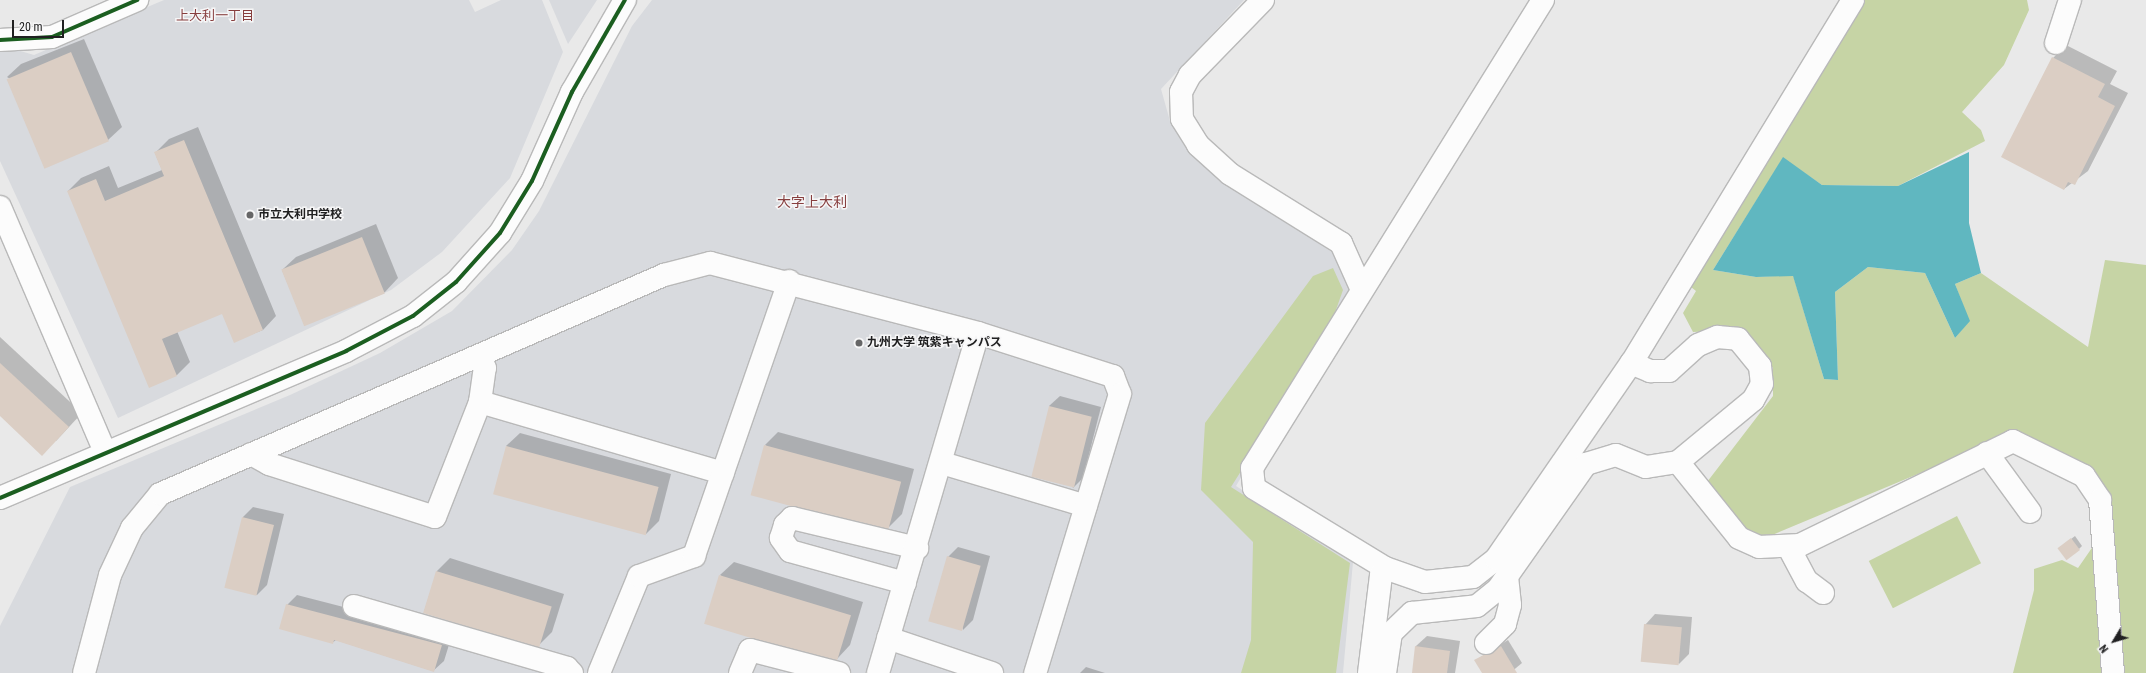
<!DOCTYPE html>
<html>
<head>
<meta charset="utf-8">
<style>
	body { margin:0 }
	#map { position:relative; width:2146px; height:673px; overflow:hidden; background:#e9e9e9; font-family:"Roboto Condensed","Noto Sans JP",sans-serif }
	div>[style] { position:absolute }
	.built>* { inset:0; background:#d8dade }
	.green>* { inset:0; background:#c6d4a5; transform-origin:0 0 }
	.water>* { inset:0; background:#60b7c0 }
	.shadow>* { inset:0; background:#0003 }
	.building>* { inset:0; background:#dbcec4; transform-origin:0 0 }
	.roads { filter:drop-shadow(1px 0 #b9b9b9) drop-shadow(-1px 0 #b9b9b9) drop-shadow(0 1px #b9b9b9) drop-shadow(0 -1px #b9b9b9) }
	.minor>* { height:22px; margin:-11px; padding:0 11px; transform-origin:11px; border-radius:11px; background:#fcfcfc }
	.cycleway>* { height:4px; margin:-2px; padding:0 2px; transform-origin:2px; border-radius:2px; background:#1b5e20 }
	.dots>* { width:11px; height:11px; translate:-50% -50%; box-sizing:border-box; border:2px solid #f6f6f7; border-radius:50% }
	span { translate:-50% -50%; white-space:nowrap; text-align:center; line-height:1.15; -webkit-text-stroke:3px #f6f6f7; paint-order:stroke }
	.poi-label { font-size:12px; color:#202021; font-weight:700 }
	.left { translate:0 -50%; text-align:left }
	.neighbourhood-label { font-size:13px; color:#873e3e }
	.quarter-label { font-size:14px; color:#873e3e }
	.north { position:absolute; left:2094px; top:621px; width:40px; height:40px; -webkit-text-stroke:3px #f6f6f7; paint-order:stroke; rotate:232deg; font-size:11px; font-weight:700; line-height:16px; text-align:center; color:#202021 }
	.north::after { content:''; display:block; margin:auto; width:14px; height:18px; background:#202021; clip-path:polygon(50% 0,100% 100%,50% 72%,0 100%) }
	.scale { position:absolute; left:12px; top:20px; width:52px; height:18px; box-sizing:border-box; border:2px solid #202021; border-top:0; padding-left:5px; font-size:12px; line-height:14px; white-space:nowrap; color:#202021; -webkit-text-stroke:3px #f6f6f7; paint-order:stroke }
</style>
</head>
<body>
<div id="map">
	<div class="built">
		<div style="clip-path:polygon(164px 0,469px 0,475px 12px,501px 0,542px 0,563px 52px,510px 178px,442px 252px,391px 290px,118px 418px,0 161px,0 45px,34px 55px)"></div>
		<div style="clip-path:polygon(549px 0,597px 0,568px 44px)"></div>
		<div style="clip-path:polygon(652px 0,1244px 0,1161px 89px,1170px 121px,1223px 179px,1342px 259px,1354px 286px,1236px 486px,1353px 562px,1343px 673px,0 673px,0 626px,70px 487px,290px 395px,380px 353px,452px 311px,512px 250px,539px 211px,632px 26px)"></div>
	</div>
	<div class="green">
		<div style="clip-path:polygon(1864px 0,2027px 0,2029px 10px,2004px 65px,1962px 112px,1981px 130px,1985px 141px,1898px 186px,1822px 185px,1783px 158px,1713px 270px,1756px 277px,1793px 275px,1824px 379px,1838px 380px,1835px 292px,1868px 267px,1925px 273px,1955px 338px,1969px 321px,1955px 284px,1981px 273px,2088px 347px,2105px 260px,2146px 265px,2146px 673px,2118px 673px,2108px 493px,2011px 435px,1765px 538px,1742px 532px,1704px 486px,1773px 396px,1773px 368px,1743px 330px,1693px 332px,1683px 313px,1696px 291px,1686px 283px)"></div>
		<div style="clip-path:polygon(1333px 268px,1343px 290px,1327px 335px,1231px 487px,1350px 563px,1336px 673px,1241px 673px,1251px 640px,1253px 542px,1201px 490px,1205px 423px,1313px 276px)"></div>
		<div style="left:1957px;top:516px;width:53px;height:99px;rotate:63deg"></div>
		<div style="clip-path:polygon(2096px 542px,2103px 673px,2013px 673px,2034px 590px,2034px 569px,2062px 560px,2078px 568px)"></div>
	</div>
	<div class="water">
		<div style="clip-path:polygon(1969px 152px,1969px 223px,1981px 273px,1955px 284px,1970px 321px,1955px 338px,1925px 273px,1868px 267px,1835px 292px,1838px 380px,1824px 379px,1793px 276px,1756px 277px,1713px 270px,1783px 157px,1822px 185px,1898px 186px)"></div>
	</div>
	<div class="shadow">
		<div style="clip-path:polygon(84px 39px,122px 127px,108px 140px,7px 77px,21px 64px)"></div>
		<div style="clip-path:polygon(2066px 45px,2117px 71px,2110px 84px,2128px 93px,2088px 171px,2064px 189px,2053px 58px)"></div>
		<div style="clip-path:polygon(198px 127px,276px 316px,263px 330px,234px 341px,222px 312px,177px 331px,190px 362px,177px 375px,149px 386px,68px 191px,81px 178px,109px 166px,118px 188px,162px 170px,155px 153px,169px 139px)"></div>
		<div style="clip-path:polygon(376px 224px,398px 278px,385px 292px,305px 325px,282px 270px,296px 257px)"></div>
		<div style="clip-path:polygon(0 337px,82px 413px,56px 441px,0 415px)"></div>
		<div style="clip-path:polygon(1060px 396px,1101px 407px,1083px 478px,1073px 488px,1049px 406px)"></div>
		<div style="clip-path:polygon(778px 432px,914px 469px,902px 514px,889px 527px,765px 445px)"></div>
		<div style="clip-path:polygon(520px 433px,671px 474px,659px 521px,646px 534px,506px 446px)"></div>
		<div style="clip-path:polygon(253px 507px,284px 514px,267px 585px,257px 595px,226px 587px,243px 517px)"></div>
		<div style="clip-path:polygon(2075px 536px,2082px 546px,2079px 549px,2062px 546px)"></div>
		<div style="clip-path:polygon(958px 547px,990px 556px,973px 620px,963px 630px,948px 557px)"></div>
		<div style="clip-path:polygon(450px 558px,564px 594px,552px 632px,538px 646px,424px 612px,437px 571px)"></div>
		<div style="clip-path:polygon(734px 562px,863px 602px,850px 645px,837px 659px,720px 575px)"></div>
		<div style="clip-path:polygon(297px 595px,452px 635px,444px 661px,433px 671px,336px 640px,332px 643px,287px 605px)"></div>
		<div style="clip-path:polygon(1655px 614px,1692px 617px,1689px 654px,1679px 664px,1645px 625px)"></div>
		<div style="clip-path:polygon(1427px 636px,1460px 641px,1455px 673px,1413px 673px,1416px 646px)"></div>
		<div style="clip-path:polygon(1508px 640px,1522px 663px,1510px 673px,1484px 673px,1476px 660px)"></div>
		<div style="clip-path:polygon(1086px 667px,1105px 673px,1080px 673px)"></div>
	</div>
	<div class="building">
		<div style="left:71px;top:52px;width:97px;height:70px;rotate:67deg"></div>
		<div style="clip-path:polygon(2052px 57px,2105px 84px,2098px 97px,2115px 106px,2075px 185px,2068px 182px,2064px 190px,2001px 157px)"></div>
		<div style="clip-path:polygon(184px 140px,263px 330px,234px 343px,222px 314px,162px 339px,177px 376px,149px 388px,67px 191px,96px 179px,105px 201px,164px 176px,154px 152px)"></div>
		<div style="left:362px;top:237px;width:61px;height:87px;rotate:68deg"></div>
		<div style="clip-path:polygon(0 363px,69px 427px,42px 456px,0 416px)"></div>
		<div style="left:1049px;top:406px;width:44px;height:73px;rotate:14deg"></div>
		<div style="left:764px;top:445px;width:142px;height:52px;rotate:15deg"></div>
		<div style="left:506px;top:446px;width:158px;height:50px;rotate:15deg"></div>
		<div style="left:242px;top:517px;width:33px;height:73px;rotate:14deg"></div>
		<div style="left:2071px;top:538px;width:15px;height:17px;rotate:53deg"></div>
		<div style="left:947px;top:556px;width:35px;height:68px;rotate:16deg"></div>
		<div style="left:436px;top:571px;width:121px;height:44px;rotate:17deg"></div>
		<div style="left:719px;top:575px;width:138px;height:51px;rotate:17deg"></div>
		<div style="clip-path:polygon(286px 604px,442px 645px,434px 672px,334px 640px,333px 644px,279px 629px)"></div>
		<div style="left:1644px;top:624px;width:38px;height:38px;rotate:5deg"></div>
		<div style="clip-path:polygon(1415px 646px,1450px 651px,1447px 673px,1412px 673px)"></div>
		<div style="clip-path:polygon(1501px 646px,1517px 673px,1482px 673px,1474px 660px)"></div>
	</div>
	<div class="roads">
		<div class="minor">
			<div style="left:1263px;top:0;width:105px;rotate:134.2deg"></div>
			<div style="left:1190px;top:75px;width:19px;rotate:118deg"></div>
			<div style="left:1181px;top:92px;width:27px;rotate:88deg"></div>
			<div style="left:1182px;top:119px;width:31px;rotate:58deg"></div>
			<div style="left:1198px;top:145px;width:43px;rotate:42.2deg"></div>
			<div style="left:1230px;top:174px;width:131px;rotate:31.9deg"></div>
			<div style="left:1341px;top:243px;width:51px;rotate:65.9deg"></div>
			<div style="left:1543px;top:0;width:551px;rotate:121.87deg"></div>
			<div style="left:1252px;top:468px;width:20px;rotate:84deg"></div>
			<div style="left:1254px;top:488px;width:153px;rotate:31.4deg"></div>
			<div style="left:1385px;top:568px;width:42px;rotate:19.3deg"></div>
			<div style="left:1425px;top:582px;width:48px;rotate:-5.9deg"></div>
			<div style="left:1473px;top:577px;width:29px;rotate:-38deg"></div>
			<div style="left:1496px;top:559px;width:238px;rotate:-55.4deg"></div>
			<div style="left:1853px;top:0;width:426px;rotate:121.4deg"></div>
			<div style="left:1631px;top:363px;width:21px;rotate:23deg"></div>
			<div style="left:1650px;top:371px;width:19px"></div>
			<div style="left:1669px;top:371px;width:39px;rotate:-42deg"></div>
			<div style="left:1698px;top:345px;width:21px;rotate:-23deg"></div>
			<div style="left:1717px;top:337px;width:21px;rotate:5deg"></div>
			<div style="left:1738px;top:339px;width:35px;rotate:51deg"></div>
			<div style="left:1760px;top:366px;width:18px;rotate:84deg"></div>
			<div style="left:1762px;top:384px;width:18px;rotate:119deg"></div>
			<div style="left:1753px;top:400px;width:97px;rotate:140.4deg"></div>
			<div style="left:1678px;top:462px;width:97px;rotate:51.2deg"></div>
			<div style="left:1739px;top:538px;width:22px;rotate:24deg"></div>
			<div style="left:1759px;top:547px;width:41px;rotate:-2.8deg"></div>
			<div style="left:1800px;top:545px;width:237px;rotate:-26deg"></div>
			<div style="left:2013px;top:441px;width:79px;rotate:26.2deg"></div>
			<div style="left:2084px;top:476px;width:29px;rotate:56deg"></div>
			<div style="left:2100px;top:500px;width:173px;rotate:85.7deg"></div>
			<div style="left:0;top:40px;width:52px;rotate:-3.3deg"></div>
			<div style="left:52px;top:37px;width:93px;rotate:-23.5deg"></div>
			<div style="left:2056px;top:43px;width:45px;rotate:-72deg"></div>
			<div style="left:0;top:207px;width:267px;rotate:66.8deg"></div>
			<div style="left:480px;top:402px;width:253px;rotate:16.3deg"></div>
			<div style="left:1987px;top:453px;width:73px;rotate:53.9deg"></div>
			<div style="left:251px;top:454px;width:21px;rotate:29deg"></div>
			<div style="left:269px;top:464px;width:174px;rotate:17.7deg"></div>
			<div style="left:435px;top:517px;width:123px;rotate:-68.6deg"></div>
			<div style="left:480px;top:402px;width:34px;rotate:-82deg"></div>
			<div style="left:485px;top:368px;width:13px;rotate:-113deg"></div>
			<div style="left:942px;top:463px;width:150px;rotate:16.6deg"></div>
			<div style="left:0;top:498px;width:376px;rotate:-23deg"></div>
			<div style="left:346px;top:351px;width:76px;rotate:-27.6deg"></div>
			<div style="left:413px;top:316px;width:55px;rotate:-38.3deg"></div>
			<div style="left:456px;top:282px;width:66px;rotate:-48.1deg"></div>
			<div style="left:500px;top:233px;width:61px;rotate:-58.4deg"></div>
			<div style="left:532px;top:181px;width:98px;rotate:-65.8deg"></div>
			<div style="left:572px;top:92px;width:106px;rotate:-60.1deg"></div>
			<div style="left:1788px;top:546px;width:40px;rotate:62deg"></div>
			<div style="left:1807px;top:581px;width:20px;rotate:37deg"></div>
			<div style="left:905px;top:583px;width:119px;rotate:-164.5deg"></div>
			<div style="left:790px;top:551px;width:16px;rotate:-125deg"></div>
			<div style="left:781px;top:538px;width:14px;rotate:-73deg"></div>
			<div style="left:785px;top:525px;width:10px;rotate:-45deg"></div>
			<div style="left:792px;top:518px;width:129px;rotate:13.5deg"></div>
			<div style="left:354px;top:606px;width:222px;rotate:16.2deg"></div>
			<div style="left:567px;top:668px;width:7px;rotate:45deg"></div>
			<div style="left:888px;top:638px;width:110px;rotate:18.6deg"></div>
			<div style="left:1486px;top:643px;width:27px;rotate:-45deg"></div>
			<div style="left:1505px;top:624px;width:20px;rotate:-75deg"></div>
			<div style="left:1510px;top:605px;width:29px;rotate:-96deg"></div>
			<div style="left:84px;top:673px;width:101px;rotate:-75.1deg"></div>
			<div style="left:110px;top:575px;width:52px;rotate:-64.9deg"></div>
			<div style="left:132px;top:528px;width:44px;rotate:-50.5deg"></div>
			<div style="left:160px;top:494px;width:550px;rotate:-23.49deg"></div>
			<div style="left:664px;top:275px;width:48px;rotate:-14.6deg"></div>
			<div style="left:710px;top:263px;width:277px;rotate:14.6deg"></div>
			<div style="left:978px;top:333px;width:142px;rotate:17.7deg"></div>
			<div style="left:1113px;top:376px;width:19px;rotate:69deg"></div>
			<div style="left:1120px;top:394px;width:292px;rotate:106.9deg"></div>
			<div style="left:599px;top:673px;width:105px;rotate:-67.6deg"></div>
			<div style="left:639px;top:576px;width:59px;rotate:-20deg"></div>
			<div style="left:694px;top:556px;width:291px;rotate:-70.9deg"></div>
			<div style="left:740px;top:673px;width:25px;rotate:-67deg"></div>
			<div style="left:750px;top:650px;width:92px;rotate:14.5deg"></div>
			<div style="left:878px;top:673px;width:354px;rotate:-73.6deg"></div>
			<div style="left:1369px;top:673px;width:99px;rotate:-83deg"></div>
			<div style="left:1381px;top:575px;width:8px;rotate:-60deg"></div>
			<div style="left:1385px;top:673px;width:40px;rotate:-81.5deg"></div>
			<div style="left:1391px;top:633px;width:29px;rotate:-44deg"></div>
			<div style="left:1412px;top:613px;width:65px;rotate:-6.1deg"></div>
			<div style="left:1477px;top:606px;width:27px;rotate:-39deg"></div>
			<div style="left:1498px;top:589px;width:153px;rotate:-54.9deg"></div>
			<div style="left:1586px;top:464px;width:31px;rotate:-17deg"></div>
			<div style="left:1616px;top:455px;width:32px;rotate:22deg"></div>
			<div style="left:1646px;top:467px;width:32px;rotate:-9deg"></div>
		</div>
	</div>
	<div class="cycleway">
		<div style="left:0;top:40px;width:52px;rotate:-3.3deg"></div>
		<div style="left:52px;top:37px;width:93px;rotate:-23.5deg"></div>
		<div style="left:0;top:498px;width:376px;rotate:-23deg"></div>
		<div style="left:346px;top:351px;width:76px;rotate:-27.6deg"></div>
		<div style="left:413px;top:316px;width:55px;rotate:-38.3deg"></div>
		<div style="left:456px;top:282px;width:66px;rotate:-48.1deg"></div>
		<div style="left:500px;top:233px;width:61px;rotate:-58.4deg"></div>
		<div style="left:532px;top:181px;width:98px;rotate:-65.8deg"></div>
		<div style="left:572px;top:92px;width:106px;rotate:-60.1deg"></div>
	</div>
	<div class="dots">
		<div style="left:250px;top:215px;background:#666667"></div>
		<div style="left:859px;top:343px;background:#666667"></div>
	</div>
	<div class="poi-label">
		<span class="left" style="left:258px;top:215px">市立大利中学校</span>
		<span class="left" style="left:867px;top:343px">九州大学 筑紫キャンパス</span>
	</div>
	<div class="neighbourhood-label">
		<span style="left:215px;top:16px">上大利一丁目</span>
	</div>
	<div class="quarter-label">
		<span style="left:812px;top:202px">大字上大利</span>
	</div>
	<div class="north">N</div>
	<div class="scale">20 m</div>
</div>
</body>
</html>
